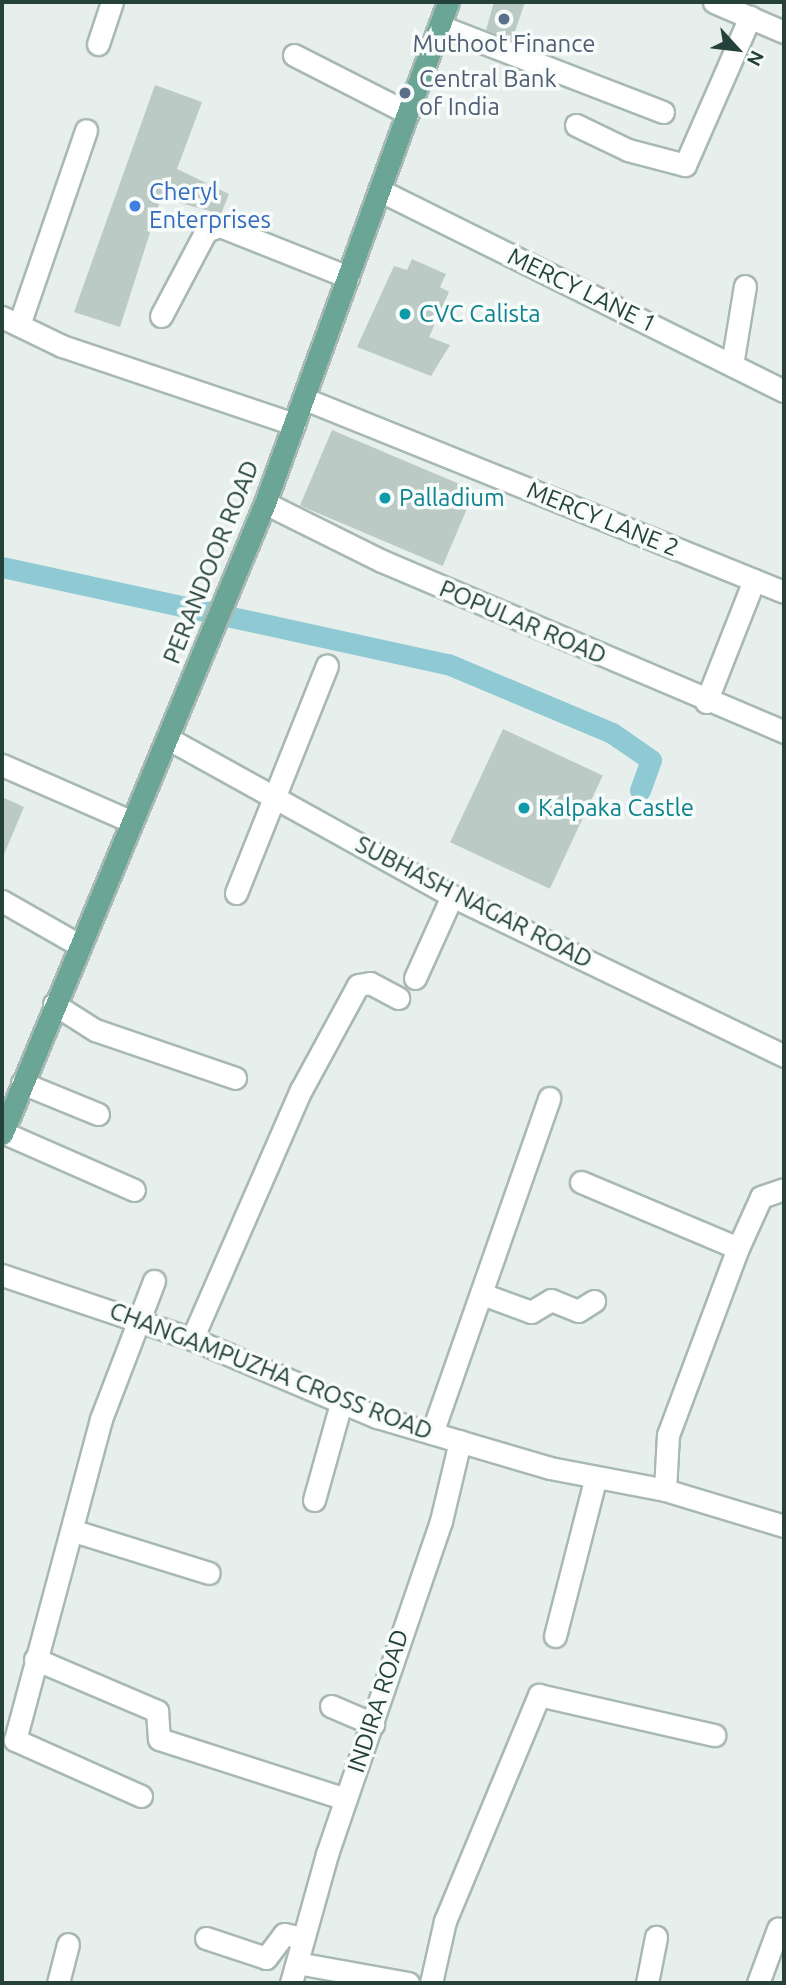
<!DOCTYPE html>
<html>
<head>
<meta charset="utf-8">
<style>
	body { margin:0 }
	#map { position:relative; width:786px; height:1985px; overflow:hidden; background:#e6efeb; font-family:Ubuntu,sans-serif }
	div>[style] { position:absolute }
	.canal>* { height:21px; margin:-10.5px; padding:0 10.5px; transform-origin:10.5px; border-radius:10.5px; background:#8ec9d4 }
	.building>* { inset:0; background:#bbcac4; transform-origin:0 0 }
	.roads { filter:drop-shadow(2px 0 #a8b8b2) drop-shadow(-2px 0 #a8b8b2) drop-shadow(0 2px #a8b8b2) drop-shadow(0 -2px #a8b8b2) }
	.minor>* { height:21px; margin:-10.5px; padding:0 10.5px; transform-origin:10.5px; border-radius:10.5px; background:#fff }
	.major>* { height:21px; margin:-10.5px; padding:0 10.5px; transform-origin:10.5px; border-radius:10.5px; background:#6aa596 }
	.dots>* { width:19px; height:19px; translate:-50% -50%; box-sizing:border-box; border:4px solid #f7fbf9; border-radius:50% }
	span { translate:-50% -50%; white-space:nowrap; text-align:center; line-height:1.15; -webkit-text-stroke:7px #f7fbf9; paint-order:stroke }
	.service-label { font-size:24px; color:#4e5e75 }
	.left { translate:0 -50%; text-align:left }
	.shop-label { font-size:24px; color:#366cbe }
	.street-label { font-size:24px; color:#24423a }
	.culture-label { font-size:24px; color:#0d838f }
	.frame { position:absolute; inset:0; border:4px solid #24423a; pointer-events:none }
	.north { position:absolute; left:702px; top:14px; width:70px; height:70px; -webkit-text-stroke:5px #f7fbf9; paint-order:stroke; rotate:117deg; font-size:19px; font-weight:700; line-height:28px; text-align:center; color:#24423a }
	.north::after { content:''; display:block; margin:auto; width:24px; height:32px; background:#24423a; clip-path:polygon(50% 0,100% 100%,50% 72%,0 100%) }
</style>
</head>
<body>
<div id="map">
	<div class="canal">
		<div style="left:2px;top:567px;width:456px;rotate:12.3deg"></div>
		<div style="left:448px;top:664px;width:178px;rotate:22.8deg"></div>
		<div style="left:612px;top:733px;width:47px;rotate:34.7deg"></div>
		<div style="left:651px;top:760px;width:32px;rotate:110deg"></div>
	</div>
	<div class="building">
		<div style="clip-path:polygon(494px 2px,525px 2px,512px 40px,486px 30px)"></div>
		<div style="clip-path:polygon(155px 85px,202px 102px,177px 169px,229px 194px,221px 214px,161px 198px,120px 327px,74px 312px)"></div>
		<div style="clip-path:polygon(412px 259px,446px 274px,440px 287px,449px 292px,429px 337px,450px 345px,431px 376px,357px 347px,394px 266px,407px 270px)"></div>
		<div style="left:332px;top:430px;width:155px;height:82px;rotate:23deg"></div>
		<div style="left:503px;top:729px;width:110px;height:125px;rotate:25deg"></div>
		<div style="clip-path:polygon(2px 797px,24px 807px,2px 859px)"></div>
	</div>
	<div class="roads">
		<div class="minor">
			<div style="left:714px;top:2px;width:76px;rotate:23.2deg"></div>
			<div style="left:440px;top:26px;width:239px;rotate:21.1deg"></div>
			<div style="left:98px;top:44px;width:44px;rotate:-71.6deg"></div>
			<div style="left:294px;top:55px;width:128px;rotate:27deg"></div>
			<div style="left:576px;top:125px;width:58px;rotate:25.7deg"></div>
			<div style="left:628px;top:150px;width:59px;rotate:14.7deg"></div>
			<div style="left:685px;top:165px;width:162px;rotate:-66.3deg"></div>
			<div style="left:379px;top:190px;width:452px;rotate:26.4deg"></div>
			<div style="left:161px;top:316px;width:96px;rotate:-62.1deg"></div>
			<div style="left:206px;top:231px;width:15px;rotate:-20deg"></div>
			<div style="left:220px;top:226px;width:138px;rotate:21.7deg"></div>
			<div style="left:2px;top:317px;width:67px;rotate:25.8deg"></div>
			<div style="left:62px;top:346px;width:245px;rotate:18.6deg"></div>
			<div style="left:19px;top:325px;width:206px;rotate:-71deg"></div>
			<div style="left:732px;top:365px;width:80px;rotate:-80.7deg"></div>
			<div style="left:305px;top:399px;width:516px;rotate:21.95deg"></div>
			<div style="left:265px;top:503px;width:131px;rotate:26.4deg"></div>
			<div style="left:382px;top:561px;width:437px;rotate:23deg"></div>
			<div style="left:706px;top:702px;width:131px;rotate:-68.5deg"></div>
			<div style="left:169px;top:739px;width:324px;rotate:29deg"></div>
			<div style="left:452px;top:896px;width:369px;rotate:25.7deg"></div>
			<div style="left:2px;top:765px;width:140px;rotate:23.6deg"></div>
			<div style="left:236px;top:893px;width:245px;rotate:-68.2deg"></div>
			<div style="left:2px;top:901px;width:89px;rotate:29.7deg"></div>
			<div style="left:415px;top:978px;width:90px;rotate:-65.7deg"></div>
			<div style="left:54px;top:1004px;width:49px;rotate:32.4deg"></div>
			<div style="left:95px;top:1030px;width:148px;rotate:18.9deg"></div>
			<div style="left:22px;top:1083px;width:82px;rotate:22.2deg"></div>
			<div style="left:2px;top:1132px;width:144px;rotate:23.7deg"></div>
			<div style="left:581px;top:1182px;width:170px;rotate:22.8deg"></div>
			<div style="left:2px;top:1275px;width:200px;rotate:18.6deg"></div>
			<div style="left:192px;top:1339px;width:201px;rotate:22.9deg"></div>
			<div style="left:377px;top:1417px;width:180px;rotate:16.4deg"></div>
			<div style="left:550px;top:1468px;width:117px;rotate:10.8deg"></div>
			<div style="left:665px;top:1490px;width:124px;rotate:16.8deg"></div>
			<div style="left:482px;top:1294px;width:52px;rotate:20.2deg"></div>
			<div style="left:531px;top:1312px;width:23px;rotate:-31deg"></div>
			<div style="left:551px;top:1300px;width:29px;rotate:22deg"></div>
			<div style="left:578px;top:1311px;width:19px;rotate:-32deg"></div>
			<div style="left:192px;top:1339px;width:272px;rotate:-66.4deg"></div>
			<div style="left:301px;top:1090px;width:119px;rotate:-61.5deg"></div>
			<div style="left:358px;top:985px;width:12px;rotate:-9deg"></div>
			<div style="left:370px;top:983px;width:32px;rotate:28deg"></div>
			<div style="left:432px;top:1433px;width:355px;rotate:-70.7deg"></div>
			<div style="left:665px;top:1490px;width:55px;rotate:-86.9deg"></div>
			<div style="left:668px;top:1435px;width:200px;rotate:-69.5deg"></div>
			<div style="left:738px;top:1248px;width:56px;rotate:-65.7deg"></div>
			<div style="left:761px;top:1197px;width:24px;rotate:-19deg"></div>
			<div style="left:314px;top:1500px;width:101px;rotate:-74.4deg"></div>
			<div style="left:74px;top:1531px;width:141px;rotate:17.3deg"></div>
			<div style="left:555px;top:1636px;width:161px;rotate:-75.6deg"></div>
			<div style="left:35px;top:1659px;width:133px;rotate:23.1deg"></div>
			<div style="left:157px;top:1711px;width:28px;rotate:86deg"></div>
			<div style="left:159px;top:1739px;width:196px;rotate:17.8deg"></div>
			<div style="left:331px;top:1706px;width:46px;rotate:23.2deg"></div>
			<div style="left:141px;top:1796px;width:138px;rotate:-156deg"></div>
			<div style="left:15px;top:1740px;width:332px;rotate:-75deg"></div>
			<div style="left:101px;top:1419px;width:148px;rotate:-69deg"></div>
			<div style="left:206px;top:1938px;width:63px;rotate:18.4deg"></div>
			<div style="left:266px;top:1958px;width:30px;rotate:-53deg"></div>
			<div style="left:284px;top:1934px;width:19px;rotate:12deg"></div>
			<div style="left:297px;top:1963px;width:113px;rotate:10.2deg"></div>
			<div style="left:58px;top:1983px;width:40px;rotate:-75.6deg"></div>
			<div style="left:291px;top:1983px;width:134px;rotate:-74.4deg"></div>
			<div style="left:327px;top:1854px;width:352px;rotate:-71.1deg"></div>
			<div style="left:441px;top:1521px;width:82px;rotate:-76.6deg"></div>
			<div style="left:431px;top:1983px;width:64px;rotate:-77.3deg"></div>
			<div style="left:445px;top:1921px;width:245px;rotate:-67.4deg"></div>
			<div style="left:539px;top:1695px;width:180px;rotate:12.9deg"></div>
			<div style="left:647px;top:1983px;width:47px;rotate:-78.9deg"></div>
			<div style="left:758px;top:1983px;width:58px;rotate:-69.7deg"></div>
		</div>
		<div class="major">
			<div style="left:2px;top:1134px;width:684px;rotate:-67.37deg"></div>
			<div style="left:265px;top:503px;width:533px;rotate:-69.93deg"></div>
		</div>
	</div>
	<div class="dots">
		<div style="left:504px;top:19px;background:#5c6f8a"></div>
		<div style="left:405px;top:93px;background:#5c6f8a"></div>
		<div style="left:135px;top:206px;background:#3f7fe0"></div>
		<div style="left:405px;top:314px;background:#0f9aa8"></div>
		<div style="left:385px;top:498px;background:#0f9aa8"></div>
		<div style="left:524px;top:808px;background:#0f9aa8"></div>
	</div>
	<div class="service-label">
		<span style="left:504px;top:44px">Muthoot Finance</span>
		<span class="left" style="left:419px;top:93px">Central Bank<br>of India</span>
	</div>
	<div class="shop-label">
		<span class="left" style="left:149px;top:206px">Cheryl<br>Enterprises</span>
	</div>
	<div class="street-label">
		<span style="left:582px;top:290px;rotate:26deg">MERCY LANE 1</span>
		<span style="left:603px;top:519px;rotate:22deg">MERCY LANE 2</span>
		<span style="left:211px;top:562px;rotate:-68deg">PERANDOOR ROAD</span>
		<span style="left:523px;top:622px;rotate:23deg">POPULAR ROAD</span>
		<span style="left:474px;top:902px;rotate:27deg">SUBHASH NAGAR ROAD</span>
		<span style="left:271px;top:1371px;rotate:21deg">CHANGAMPUZHA CROSS ROAD</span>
		<span style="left:378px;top:1701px;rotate:-72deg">INDIRA ROAD</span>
	</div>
	<div class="culture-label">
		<span class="left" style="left:419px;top:314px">CVC Calista</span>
		<span class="left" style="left:399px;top:498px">Palladium</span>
		<span class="left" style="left:538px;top:808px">Kalpaka Castle</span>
	</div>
	<div class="frame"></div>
	<div class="north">N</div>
</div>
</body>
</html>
